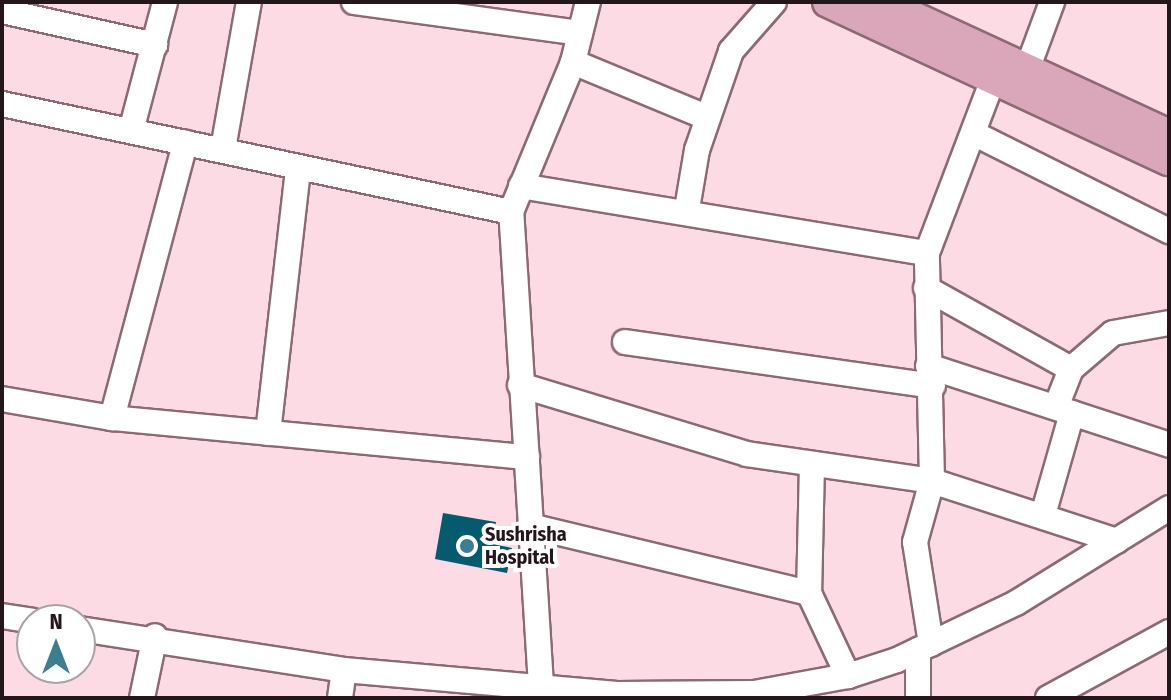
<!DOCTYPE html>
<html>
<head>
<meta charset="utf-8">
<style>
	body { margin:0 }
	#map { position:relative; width:1171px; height:700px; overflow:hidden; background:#fcdbe5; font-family:"Fira Sans Condensed",sans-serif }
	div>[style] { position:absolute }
	.building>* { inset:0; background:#045a6f }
	.roads { filter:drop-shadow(2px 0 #8d6975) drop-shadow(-2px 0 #8d6975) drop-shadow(0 2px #8d6975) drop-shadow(0 -2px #8d6975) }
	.minor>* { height:24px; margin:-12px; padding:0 12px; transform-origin:12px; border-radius:12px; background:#fff }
	.major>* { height:30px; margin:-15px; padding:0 15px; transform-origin:15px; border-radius:15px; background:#d9a7b9 }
	.dots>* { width:22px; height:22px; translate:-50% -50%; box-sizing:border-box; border:4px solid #fff; border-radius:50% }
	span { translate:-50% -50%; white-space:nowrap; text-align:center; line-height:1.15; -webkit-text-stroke:8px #fff; paint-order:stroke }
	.poi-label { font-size:20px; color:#24161b; font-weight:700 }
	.left { translate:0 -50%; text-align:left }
	.frame { position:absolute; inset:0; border:4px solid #24161b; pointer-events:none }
	.north { position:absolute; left:16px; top:604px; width:80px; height:80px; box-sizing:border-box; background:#fff; border:2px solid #a7a2a4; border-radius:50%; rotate:0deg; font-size:22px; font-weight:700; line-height:32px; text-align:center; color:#24161b }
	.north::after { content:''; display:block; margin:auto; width:28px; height:36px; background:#3d7d90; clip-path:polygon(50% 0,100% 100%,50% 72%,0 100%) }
</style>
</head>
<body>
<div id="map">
	<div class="building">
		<div style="clip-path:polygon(443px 513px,496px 522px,492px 544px,512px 548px,507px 573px,435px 559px)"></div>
	</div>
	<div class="roads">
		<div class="minor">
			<div style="left:354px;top:2px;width:228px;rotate:7.8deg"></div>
			<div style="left:2px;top:11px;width:157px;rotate:12.5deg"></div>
			<div style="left:573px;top:62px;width:144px;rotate:22.5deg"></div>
			<div style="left:1028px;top:67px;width:69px;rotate:-69.7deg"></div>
			<div style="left:2px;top:104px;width:520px;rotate:11.98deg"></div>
			<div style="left:131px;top:131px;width:133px;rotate:-75.2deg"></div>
			<div style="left:975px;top:134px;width:217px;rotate:26.6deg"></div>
			<div style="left:223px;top:149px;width:149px;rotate:-80deg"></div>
			<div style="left:521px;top:186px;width:411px;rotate:9.4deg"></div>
			<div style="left:687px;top:209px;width:60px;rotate:-80.4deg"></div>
			<div style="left:697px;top:150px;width:105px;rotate:-71deg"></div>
			<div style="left:731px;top:51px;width:65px;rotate:-48.7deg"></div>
			<div style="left:926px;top:288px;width:166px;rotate:29.2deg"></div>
			<div style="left:625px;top:342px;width:311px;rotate:8.1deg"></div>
			<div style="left:928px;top:366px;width:254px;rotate:18.1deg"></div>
			<div style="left:520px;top:385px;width:237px;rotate:16.9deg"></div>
			<div style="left:747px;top:454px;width:187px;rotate:8.3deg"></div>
			<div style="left:932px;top:481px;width:194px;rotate:18deg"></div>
			<div style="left:2px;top:399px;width:112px;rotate:9.8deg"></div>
			<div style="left:112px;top:418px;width:417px;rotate:5.4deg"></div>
			<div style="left:1056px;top:407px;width:41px;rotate:-68.5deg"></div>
			<div style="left:1071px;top:369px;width:55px;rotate:-40.6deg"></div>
			<div style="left:1113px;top:333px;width:57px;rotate:-10.1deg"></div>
			<div style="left:112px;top:418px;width:285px;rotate:-75.1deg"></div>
			<div style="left:268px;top:433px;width:264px;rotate:-83.5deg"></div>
			<div style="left:812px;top:464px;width:129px;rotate:91.3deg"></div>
			<div style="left:809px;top:593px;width:92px;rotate:64.8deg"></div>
			<div style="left:1043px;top:515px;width:106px;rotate:-74.1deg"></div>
			<div style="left:530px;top:526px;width:287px;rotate:13.5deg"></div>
			<div style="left:2px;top:616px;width:30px;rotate:9deg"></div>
			<div style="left:80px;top:629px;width:267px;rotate:8.8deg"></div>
			<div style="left:344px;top:670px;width:274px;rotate:5deg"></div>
			<div style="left:617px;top:694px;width:137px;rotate:-0.4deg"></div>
			<div style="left:754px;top:693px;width:96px;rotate:-10.3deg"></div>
			<div style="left:848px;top:676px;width:52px;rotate:-18.1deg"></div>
			<div style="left:897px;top:660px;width:132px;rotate:-25.6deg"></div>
			<div style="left:1016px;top:603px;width:180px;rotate:-31.8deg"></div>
			<div style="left:931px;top:644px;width:103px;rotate:-98.9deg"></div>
			<div style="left:915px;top:542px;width:63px;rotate:-74.4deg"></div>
			<div style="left:932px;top:481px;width:228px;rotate:-91.3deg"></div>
			<div style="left:927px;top:253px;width:186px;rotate:-69.2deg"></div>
			<div style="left:541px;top:685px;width:474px;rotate:-93.6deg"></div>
			<div style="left:511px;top:212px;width:162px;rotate:-67.5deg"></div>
			<div style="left:573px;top:62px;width:62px;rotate:-76deg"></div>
			<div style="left:142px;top:698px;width:63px;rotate:-78.2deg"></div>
			<div style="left:340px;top:698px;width:28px;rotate:-82deg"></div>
			<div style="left:918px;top:698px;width:48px;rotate:-90deg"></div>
			<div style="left:1048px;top:698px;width:138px;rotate:-28.6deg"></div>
		</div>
		<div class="major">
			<div style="left:828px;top:2px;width:376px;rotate:24.9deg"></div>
			<div style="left:881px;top:2px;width:317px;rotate:24.8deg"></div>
		</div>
	</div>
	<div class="dots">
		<div style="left:467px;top:546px;background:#3d7d90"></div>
	</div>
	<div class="poi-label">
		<span class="left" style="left:485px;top:546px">Sushrisha<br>Hospital</span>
	</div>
	<div class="frame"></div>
	<div class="north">N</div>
</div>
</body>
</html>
